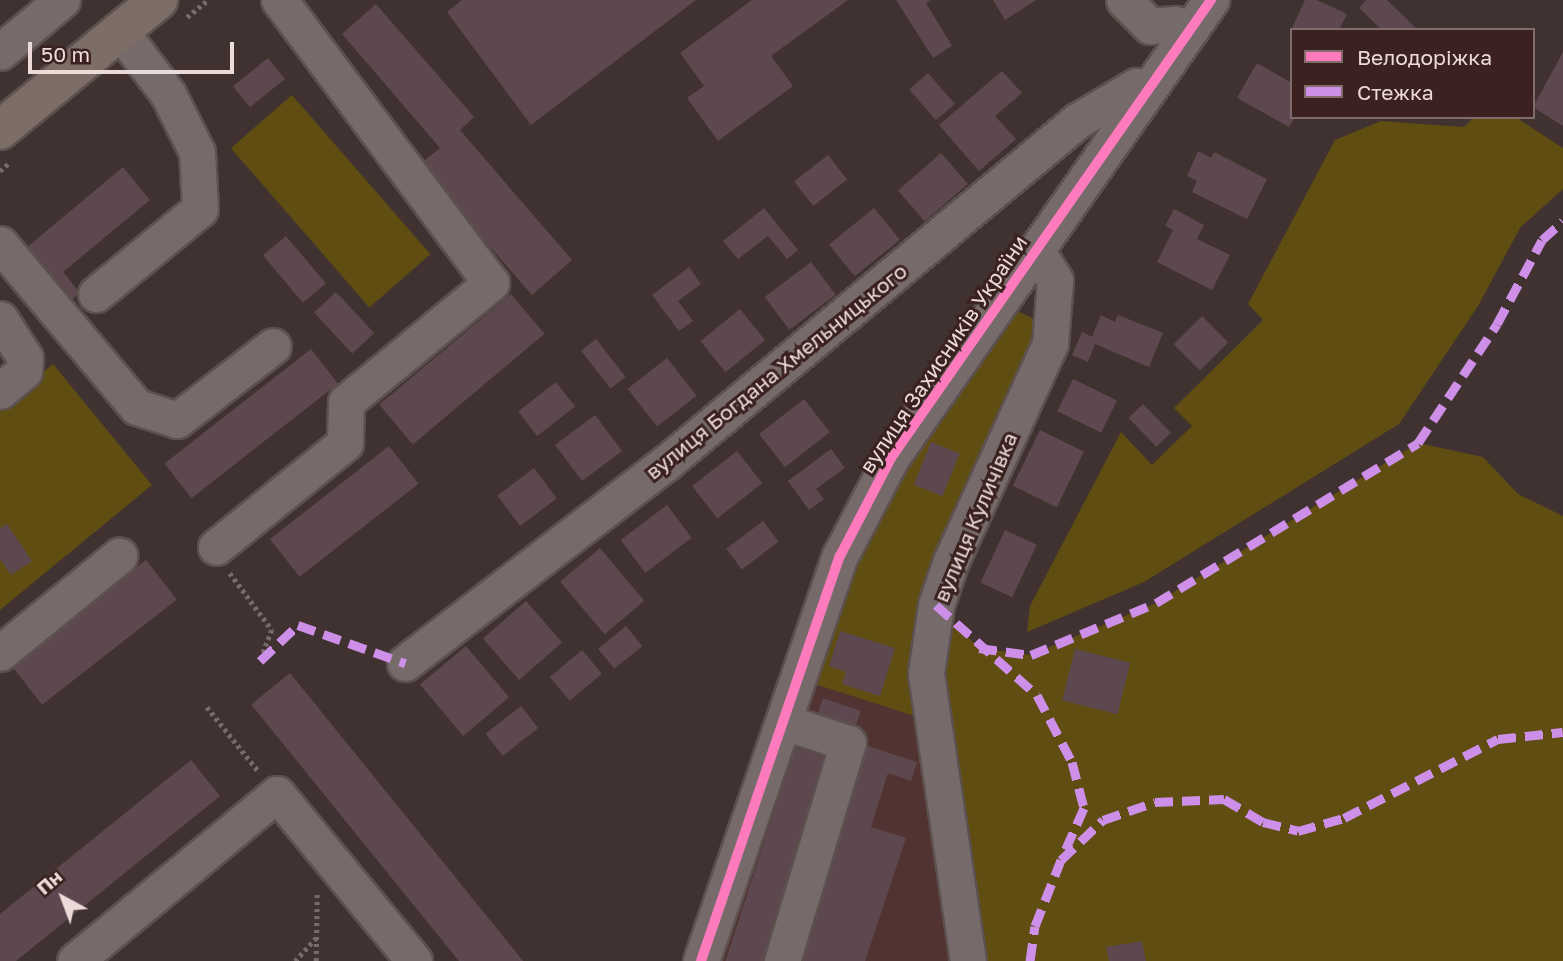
<!DOCTYPE html>
<html>
<head>
<meta charset="utf-8">
<style>
	body { margin:0 }
	#map { position:relative; width:1563px; height:961px; overflow:hidden; background:#403230; font-family:"Golos Text",sans-serif }
	div>[style] { position:absolute }
	.built>* { inset:0; background:#513331 }
	.green>* { inset:0; background:#5f4d12; transform-origin:0 0 }
	.building>* { inset:0; background:#5d484f; transform-origin:0 0 }
	.path>* { height:4.5px; margin-top:-2.25px; transform-origin:0; background:repeating-linear-gradient(90deg,#766c6b 0 3.5px,transparent 0 7px) }
	.roads { filter:drop-shadow(2px 0 #5d514f) drop-shadow(-2px 0 #5d514f) drop-shadow(0 2px #5d514f) drop-shadow(0 -2px #5d514f) }
	.minor>* { height:35px; margin:-17.5px; padding:0 17.5px; transform-origin:17.5px; border-radius:17.5px; background:#766b6a }
	.highway>* { height:38px; margin:-19px; padding:0 19px; transform-origin:19px; border-radius:19px; background:#7c6d67 }
	.quiet>* { height:9px; margin-top:-4.5px; transform-origin:0; background:repeating-linear-gradient(90deg,#ce8fe9 0 18px,transparent 0 27px) }
	.cycleway>* { height:10px; margin:-5px; padding:0 5px; transform-origin:5px; border-radius:5px; background:#fd7abc }
	span { translate:-50% -50%; white-space:nowrap; text-align:center; line-height:1.15; -webkit-text-stroke:6px #3b2221; paint-order:stroke }
	.street-label { font-size:21px; color:#ecdbd9 }
	.legend { position:absolute; left:1290px; top:28px; width:245px; height:91px; box-sizing:border-box; background:#3b2221; border:2px solid #826c6b; margin:0; padding:9px 12px; list-style:none; font-size:21px; color:#ecdbd9 }
	.legend li { display:flex; align-items:center; gap:14px; height:35px }
	.legend b { width:35px; border:2px solid #826c6b }
	.north { position:absolute; left:28px; top:863px; width:70px; height:70px; -webkit-text-stroke:5px #3b2221; paint-order:stroke; rotate:319deg; font-size:19px; font-weight:700; line-height:28px; text-align:center; color:#ecdbd9 }
	.north::after { content:''; display:block; margin:auto; width:24px; height:32px; background:#ecdbd9; clip-path:polygon(50% 0,100% 100%,50% 72%,0 100%) }
	.scale { position:absolute; left:28px; top:42px; width:206px; height:32px; box-sizing:border-box; border:4px solid #ecdbd9; border-top:0; padding-left:9px; font-size:21px; line-height:24px; white-space:nowrap; color:#ecdbd9; -webkit-text-stroke:5px #3b2221; paint-order:stroke }
</style>
</head>
<body>
<div id="map">
	<div class="built">
		<div style="clip-path:polygon(799px 679px,933px 722px,974px 961px,701px 961px)"></div>
	</div>
	<div class="green">
		<div style="left:292px;top:95px;width:211px;height:81px;rotate:49deg"></div>
		<div style="clip-path:polygon(1474px 117px,1515px 117px,1563px 148px,1563px 189px,1520px 228px,1478px 306px,1399px 424px,1144px 582px,1027px 632px,1030px 606px,1121px 432px,1152px 465px,1192px 426px,1174px 408px,1263px 320px,1248px 304px,1335px 140px,1381px 121px,1464px 127px)"></div>
		<div style="clip-path:polygon(999px 302px,1038px 321px,1050px 344px,940px 610px,979px 648px,1031px 655px,1156px 603px,1418px 443px,1483px 457px,1518px 494px,1563px 516px,1563px 961px,968px 961px,933px 722px,799px 679px,840px 556px)"></div>
		<div style="clip-path:polygon(53px 364px,152px 485px,0 610px,0 407px)"></div>
	</div>
	<div class="building">
		<div style="clip-path:polygon(462px 0,696px 0,531px 125px,447px 12px)"></div>
		<div style="clip-path:polygon(752px 0,848px 0,771px 56px,793px 86px,718px 141px,687px 98px,704px 86px,680px 53px)"></div>
		<div style="clip-path:polygon(896px 0,931px 0,926px 3px,952px 46px,933px 58px)"></div>
		<div style="clip-path:polygon(993px 0,1036px 0,1005px 20px)"></div>
		<div style="clip-path:polygon(1305px 0,1317px 0,1347px 14px,1339px 30px,1291px 30px)"></div>
		<div style="clip-path:polygon(1366px 0,1387px 0,1416px 28px,1382px 30px,1359px 8px)"></div>
		<div style="clip-path:polygon(376px 4px,474px 117px,460px 130px,572px 260px,532px 295px,419px 165px,440px 148px,342px 34px)"></div>
		<div style="clip-path:polygon(1563px 52px,1563px 126px,1533px 107px)"></div>
		<div style="left:268px;top:58px;width:27px;height:45px;rotate:51deg"></div>
		<div style="clip-path:polygon(1257px 63px,1292px 83px,1295px 117px,1289px 127px,1237px 98px)"></div>
		<div style="clip-path:polygon(1002px 71px,1022px 93px,995px 116px,1016px 139px,979px 171px,939px 125px)"></div>
		<div style="left:928px;top:73px;width:41px;height:25px;rotate:49deg"></div>
		<div style="clip-path:polygon(1198px 151px,1211px 158px,1214px 152px,1267px 179px,1247px 219px,1192px 192px,1197px 181px,1187px 176px)"></div>
		<div style="left:941px;top:153px;width:41px;height:57px;rotate:49deg"></div>
		<div style="left:828px;top:155px;width:31px;height:43px;rotate:52deg"></div>
		<div style="clip-path:polygon(123px 167px,150px 200px,63px 272px,80px 293px,64px 306px,20px 253px)"></div>
		<div style="clip-path:polygon(764px 208px,798px 250px,787px 259px,768px 236px,738px 259px,723px 241px)"></div>
		<div style="left:874px;top:208px;width:41px;height:58px;rotate:51deg"></div>
		<div style="clip-path:polygon(1174px 209px,1204px 225px,1197px 239px,1230px 255px,1212px 290px,1157px 262px,1173px 230px,1165px 226px)"></div>
		<div style="left:286px;top:236px;width:62px;height:30px;rotate:50deg"></div>
		<div style="left:811px;top:262px;width:41px;height:58px;rotate:53deg"></div>
		<div style="clip-path:polygon(689px 267px,701px 284px,678px 301px,693px 321px,679px 331px,652px 295px)"></div>
		<div style="left:336px;top:292px;width:56px;height:30px;rotate:47deg"></div>
		<div style="left:511px;top:294px;width:52px;height:172px;rotate:50deg"></div>
		<div style="left:740px;top:309px;width:40px;height:51px;rotate:51deg"></div>
		<div style="clip-path:polygon(1101px 315px,1115px 322px,1118px 315px,1163px 333px,1149px 367px,1095px 344px,1088px 362px,1072px 355px,1082px 332px,1092px 337px)"></div>
		<div style="left:1202px;top:316px;width:37px;height:40px;rotate:45deg"></div>
		<div style="left:596px;top:339px;width:48px;height:19px;rotate:52deg"></div>
		<div style="left:311px;top:349px;width:44px;height:186px;rotate:52deg"></div>
		<div style="left:667px;top:358px;width:48px;height:50px;rotate:52deg"></div>
		<div style="left:1073px;top:379px;width:49px;height:36px;rotate:26deg"></div>
		<div style="left:556px;top:382px;width:31px;height:48px;rotate:52deg"></div>
		<div style="left:804px;top:399px;width:42px;height:57px;rotate:52deg"></div>
		<div style="left:1143px;top:404px;width:40px;height:20px;rotate:46deg"></div>
		<div style="left:595px;top:415px;width:45px;height:50px;rotate:53deg"></div>
		<div style="left:1040px;top:430px;width:49px;height:62px;rotate:26deg"></div>
		<div style="left:931px;top:442px;width:31px;height:46px;rotate:22deg"></div>
		<div style="left:389px;top:446px;width:48px;height:151px;rotate:52deg"></div>
		<div style="clip-path:polygon(831px 449px,845px 468px,816px 489px,824px 499px,809px 510px,788px 481px)"></div>
		<div style="left:737px;top:451px;width:41px;height:57px;rotate:52deg"></div>
		<div style="left:534px;top:468px;width:38px;height:46px;rotate:53deg"></div>
		<div style="left:667px;top:505px;width:41px;height:58px;rotate:53deg"></div>
		<div style="left:763px;top:521px;width:26px;height:46px;rotate:53deg"></div>
		<div style="clip-path:polygon(7px 524px,32px 561px,11px 575px,0 559px,0 528px)"></div>
		<div style="left:1005px;top:530px;width:35px;height:58px;rotate:25deg"></div>
		<div style="left:600px;top:548px;width:69px;height:52px;rotate:50deg"></div>
		<div style="left:146px;top:560px;width:50px;height:171px;rotate:52deg"></div>
		<div style="left:526px;top:601px;width:55px;height:57px;rotate:49deg"></div>
		<div style="left:626px;top:626px;width:26px;height:36px;rotate:51deg"></div>
		<div style="clip-path:polygon(840px 631px,895px 648px,880px 696px,842px 684px,846px 672px,829px 666px)"></div>
		<div style="left:466px;top:646px;width:67px;height:60px;rotate:50deg"></div>
		<div style="left:1075px;top:649px;width:57px;height:53px;rotate:14deg"></div>
		<div style="left:582px;top:650px;width:31px;height:42px;rotate:50deg"></div>
		<div style="left:290px;top:673px;width:373px;height:50px;rotate:51deg"></div>
		<div style="left:823px;top:698px;width:40px;height:24px;rotate:19deg"></div>
		<div style="left:521px;top:706px;width:28px;height:45px;rotate:52deg"></div>
		<div style="clip-path:polygon(859px 743px,917px 762px,911px 781px,888px 773px,871px 827px,906px 838px,865px 961px,795px 961px)"></div>
		<div style="left:795px;top:747px;width:45px;height:225px;rotate:18deg"></div>
		<div style="clip-path:polygon(191px 760px,220px 796px,16px 961px,0 961px,0 914px)"></div>
		<div style="clip-path:polygon(1142px 941px,1146px 961px,1109px 961px,1106px 947px)"></div>
	</div>
	<div class="path">
		<div style="left:187px;top:17px;width:27px;rotate:-39deg"></div>
		<div style="left:0;top:171px;width:13px;rotate:-42deg"></div>
		<div style="left:230px;top:573px;width:71px;rotate:53.6deg"></div>
		<div style="left:272px;top:630px;width:33px;rotate:111deg"></div>
		<div style="left:207px;top:707px;width:83px;rotate:51.3deg"></div>
		<div style="left:295px;top:961px;width:31px;rotate:-48deg"></div>
		<div style="left:316px;top:961px;width:69px;rotate:-89.2deg"></div>
	</div>
	<div class="roads">
		<div class="minor">
			<div style="left:1124px;top:0;width:37px;rotate:45deg"></div>
			<div style="left:1150px;top:26px;width:25px;rotate:-5deg"></div>
			<div style="left:1175px;top:24px;width:17px;rotate:17deg"></div>
			<div style="left:0;top:52px;width:81px;rotate:-40deg"></div>
			<div style="left:0;top:244px;width:213px;rotate:50deg"></div>
			<div style="left:137px;top:407px;width:42px;rotate:18deg"></div>
			<div style="left:177px;top:420px;width:121px;rotate:-37.6deg"></div>
			<div style="left:96px;top:294px;width:134px;rotate:-39.3deg"></div>
			<div style="left:200px;top:209px;width:57px;rotate:-93deg"></div>
			<div style="left:197px;top:152px;width:65px;rotate:-116.6deg"></div>
			<div style="left:168px;top:94px;width:79px;rotate:-127.3deg"></div>
			<div style="left:0;top:319px;width:46px;rotate:57.3deg"></div>
			<div style="left:25px;top:358px;width:13px;rotate:94deg"></div>
			<div style="left:24px;top:371px;width:31px;rotate:140deg"></div>
			<div style="left:216px;top:547px;width:166px;rotate:-38.9deg"></div>
			<div style="left:345px;top:443px;width:41px;rotate:-88.6deg"></div>
			<div style="left:346px;top:402px;width:188px;rotate:-39.4deg"></div>
			<div style="left:491px;top:283px;width:354px;rotate:-126.8deg"></div>
			<div style="left:0;top:653px;width:154px;rotate:-39.2deg"></div>
			<div style="left:405px;top:663px;width:329px;rotate:-37.5deg"></div>
			<div style="left:666px;top:463px;width:535px;rotate:-39.76deg"></div>
			<div style="left:1077px;top:121px;width:69px;rotate:-30.7deg"></div>
			<div style="left:1136px;top:86px;width:13px;rotate:13deg"></div>
			<div style="left:75px;top:961px;width:262px;rotate:-39.6deg"></div>
			<div style="left:277px;top:794px;width:216px;rotate:50.6deg"></div>
			<div style="left:701px;top:961px;width:428px;rotate:-71.1deg"></div>
			<div style="left:840px;top:556px;width:110px;rotate:-62.5deg"></div>
			<div style="left:891px;top:458px;width:559px;rotate:-55.06deg"></div>
			<div style="left:782px;top:961px;width:228px;rotate:-73.2deg"></div>
			<div style="left:848px;top:743px;width:67px;rotate:-161.8deg"></div>
			<div style="left:968px;top:961px;width:291px;rotate:-98.3deg"></div>
			<div style="left:926px;top:673px;width:69px;rotate:-81.6deg"></div>
			<div style="left:936px;top:605px;width:46px;rotate:-71.2deg"></div>
			<div style="left:951px;top:561px;width:239px;rotate:-65.5deg"></div>
			<div style="left:1050px;top:344px;width:64px;rotate:-85.5deg"></div>
			<div style="left:1055px;top:280px;width:36px;rotate:-122deg"></div>
		</div>
		<div class="highway">
			<div style="left:0;top:130px;width:205px;rotate:-39.4deg"></div>
		</div>
	</div>
	<div class="quiet">
		<div style="left:936px;top:605px;width:135px;rotate:41.7deg"></div>
		<div style="left:1037px;top:695px;width:76px;rotate:62.4deg"></div>
		<div style="left:1072px;top:762px;width:48px;rotate:75.4deg"></div>
		<div style="left:1084px;top:808px;width:49px;rotate:114deg"></div>
		<div style="left:979px;top:648px;width:52px;rotate:7.7deg"></div>
		<div style="left:1031px;top:655px;width:135px;rotate:-22.6deg"></div>
		<div style="left:1156px;top:603px;width:307px;rotate:-31.4deg"></div>
		<div style="left:1418px;top:443px;width:143px;rotate:-56.4deg"></div>
		<div style="left:1497px;top:324px;width:95px;rotate:-61.8deg"></div>
		<div style="left:1542px;top:240px;width:28px;rotate:-42deg"></div>
		<div style="left:260px;top:661px;width:52px;rotate:-43.5deg"></div>
		<div style="left:298px;top:625px;width:114px;rotate:19.6deg"></div>
		<div style="left:1030px;top:961px;width:35px;rotate:-82deg"></div>
		<div style="left:1035px;top:926px;width:71px;rotate:-68.5deg"></div>
		<div style="left:1061px;top:860px;width:58px;rotate:-43.6deg"></div>
		<div style="left:1103px;top:820px;width:55px;rotate:-19.1deg"></div>
		<div style="left:1155px;top:802px;width:69px;rotate:-2.5deg"></div>
		<div style="left:1224px;top:799px;width:45px;rotate:30.5deg"></div>
		<div style="left:1263px;top:822px;width:36px;rotate:14deg"></div>
		<div style="left:1298px;top:831px;width:48px;rotate:-15.8deg"></div>
		<div style="left:1344px;top:818px;width:173px;rotate:-27.2deg"></div>
		<div style="left:1498px;top:739px;width:65px;rotate:-6.1deg"></div>
	</div>
	<div class="cycleway">
		<div style="left:701px;top:961px;width:428px;rotate:-71.1deg"></div>
		<div style="left:840px;top:556px;width:110px;rotate:-62.5deg"></div>
		<div style="left:891px;top:458px;width:559px;rotate:-55.06deg"></div>
	</div>
	<div class="street-label">
		<span style="left:943px;top:354px;rotate:-56deg">вулиця Захисників України</span>
		<span style="left:776px;top:371px;rotate:-39deg">вулиця Богдана Хмельницького</span>
		<span style="left:975px;top:517px;rotate:-67deg">вулиця Куличівка</span>
	</div>
	<ul class="legend">
	<li><b style="height:9px;background:#fd7abc"></b>Велодоріжка</li>
	<li><b style="height:9px;background:#ce8fe9"></b>Стежка</li>
	</ul>
	<div class="north">Пн</div>
	<div class="scale">50 m</div>
</div>
</body>
</html>
